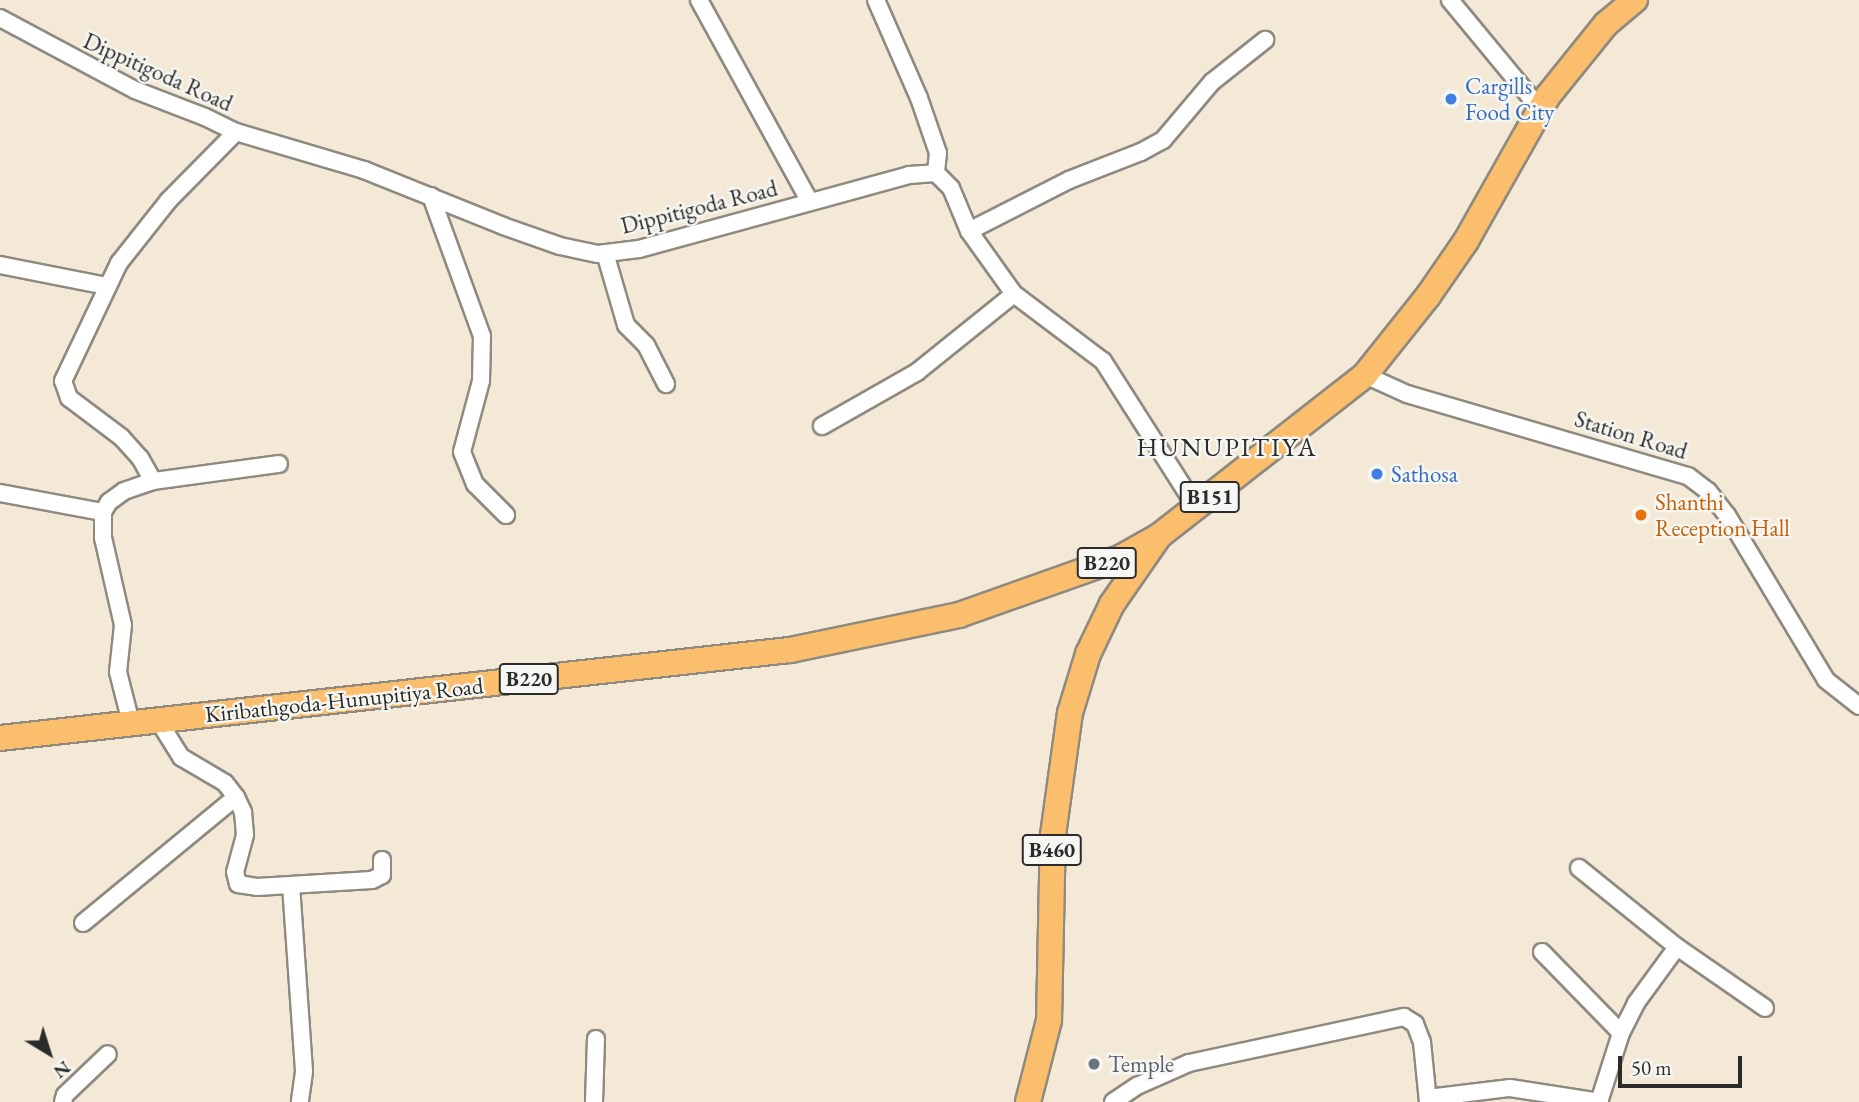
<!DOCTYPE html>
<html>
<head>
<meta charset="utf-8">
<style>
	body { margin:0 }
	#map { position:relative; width:1859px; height:1102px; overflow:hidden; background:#f3e9d6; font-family:"EB Garamond",serif }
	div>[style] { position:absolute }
	.roads { filter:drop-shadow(2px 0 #8f8a80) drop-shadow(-2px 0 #8f8a80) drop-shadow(0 2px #8f8a80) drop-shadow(0 -2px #8f8a80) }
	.street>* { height:16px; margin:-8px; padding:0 8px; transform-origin:8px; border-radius:8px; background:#fff }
	.primary>* { height:24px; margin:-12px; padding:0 12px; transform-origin:12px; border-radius:12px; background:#fabe6d }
	.dots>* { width:19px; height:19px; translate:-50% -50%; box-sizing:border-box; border:4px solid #f6f6f2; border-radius:50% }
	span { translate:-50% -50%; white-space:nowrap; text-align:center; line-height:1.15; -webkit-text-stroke:5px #f6f6f2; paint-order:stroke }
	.shield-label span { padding:2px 5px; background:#f6f6f2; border:2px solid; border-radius:5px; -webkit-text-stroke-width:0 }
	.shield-label { font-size:21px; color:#2b2b2b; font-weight:700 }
	.street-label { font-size:23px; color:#2b2b2b }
	.shop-label { font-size:23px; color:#366cbe }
	.left { translate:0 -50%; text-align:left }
	.food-label { font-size:23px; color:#c56008 }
	.worship-label { font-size:23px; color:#5b616d }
	.quarter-label { font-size:26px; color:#2b2b2b; letter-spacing:2px }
	.north { position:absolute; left:14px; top:1018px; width:70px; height:70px; -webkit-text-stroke:5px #f6f6f2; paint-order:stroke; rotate:142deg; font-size:19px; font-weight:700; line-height:28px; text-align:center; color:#2b2b2b }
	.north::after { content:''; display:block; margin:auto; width:24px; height:32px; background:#2b2b2b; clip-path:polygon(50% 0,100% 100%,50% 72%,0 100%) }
	.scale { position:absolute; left:1618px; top:1056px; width:124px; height:32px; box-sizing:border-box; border:4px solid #2b2b2b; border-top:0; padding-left:9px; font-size:21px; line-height:24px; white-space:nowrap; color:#2b2b2b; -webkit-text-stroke:5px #f6f6f2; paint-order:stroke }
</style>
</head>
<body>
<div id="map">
	<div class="roads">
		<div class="street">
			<div style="left:699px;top:0;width:230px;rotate:61.2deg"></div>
			<div style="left:876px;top:0;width:107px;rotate:66.3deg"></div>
			<div style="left:919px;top:98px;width:58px;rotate:70.9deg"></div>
			<div style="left:938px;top:153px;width:20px;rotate:96deg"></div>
			<div style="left:1450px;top:0;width:143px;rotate:50.4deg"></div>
			<div style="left:0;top:18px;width:153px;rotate:28.1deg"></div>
			<div style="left:135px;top:90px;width:75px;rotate:21.1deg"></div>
			<div style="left:205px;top:117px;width:34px;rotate:26deg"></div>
			<div style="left:236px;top:132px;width:134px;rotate:16.5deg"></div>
			<div style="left:364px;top:170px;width:150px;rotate:21.9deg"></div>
			<div style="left:503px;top:226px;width:60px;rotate:19.3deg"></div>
			<div style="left:560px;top:246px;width:39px;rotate:12deg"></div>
			<div style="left:598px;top:254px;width:41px;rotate:-7deg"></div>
			<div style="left:639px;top:249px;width:280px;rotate:-15.3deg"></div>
			<div style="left:909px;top:175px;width:27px;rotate:-4deg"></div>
			<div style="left:936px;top:173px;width:21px;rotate:45deg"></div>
			<div style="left:951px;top:188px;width:47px;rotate:67.3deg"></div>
			<div style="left:969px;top:231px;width:77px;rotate:54.5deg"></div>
			<div style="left:1014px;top:294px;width:111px;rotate:37deg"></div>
			<div style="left:1103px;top:361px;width:173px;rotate:57.5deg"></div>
			<div style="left:431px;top:196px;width:149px;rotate:70deg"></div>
			<div style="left:482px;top:336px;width:45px;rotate:91.3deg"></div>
			<div style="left:481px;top:381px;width:73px;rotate:105deg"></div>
			<div style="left:462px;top:452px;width:35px;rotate:68deg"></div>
			<div style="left:475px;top:484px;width:44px;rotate:45deg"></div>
			<div style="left:969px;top:231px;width:112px;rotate:-27deg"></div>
			<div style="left:1069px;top:180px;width:77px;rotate:-21.3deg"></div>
			<div style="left:1141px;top:152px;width:25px;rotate:-29deg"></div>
			<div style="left:1163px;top:140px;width:76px;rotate:-49.8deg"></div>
			<div style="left:1212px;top:82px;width:68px;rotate:-38.4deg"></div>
			<div style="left:605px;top:253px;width:75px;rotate:73.7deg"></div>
			<div style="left:626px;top:325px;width:28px;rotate:45deg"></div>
			<div style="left:646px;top:345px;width:44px;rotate:62.9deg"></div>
			<div style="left:0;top:265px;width:109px;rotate:11.1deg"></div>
			<div style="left:1365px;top:375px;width:46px;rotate:24.3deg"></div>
			<div style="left:1407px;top:394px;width:293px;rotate:16.3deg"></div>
			<div style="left:1688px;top:476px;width:25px;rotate:37deg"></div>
			<div style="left:1708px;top:491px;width:31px;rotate:52deg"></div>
			<div style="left:1727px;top:515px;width:192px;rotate:59deg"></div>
			<div style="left:1826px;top:680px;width:42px;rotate:38.2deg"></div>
			<div style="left:822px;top:426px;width:109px;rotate:-29.6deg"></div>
			<div style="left:917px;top:372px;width:124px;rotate:-38.8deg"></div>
			<div style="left:153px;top:481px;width:26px;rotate:-119deg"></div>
			<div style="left:140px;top:458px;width:28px;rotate:-132deg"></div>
			<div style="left:121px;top:437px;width:65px;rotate:-143.1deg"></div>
			<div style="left:69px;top:398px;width:18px;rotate:-109deg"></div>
			<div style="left:63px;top:381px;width:131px;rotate:-64.6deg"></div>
			<div style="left:119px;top:263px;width:80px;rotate:-51.6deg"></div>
			<div style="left:169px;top:200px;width:95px;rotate:-45.4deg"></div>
			<div style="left:0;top:493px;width:105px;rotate:10.5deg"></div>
			<div style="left:158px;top:720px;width:44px;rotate:58.1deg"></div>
			<div style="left:181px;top:757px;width:51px;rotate:30.6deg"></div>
			<div style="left:225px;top:783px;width:18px;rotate:52deg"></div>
			<div style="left:236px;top:797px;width:17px;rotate:65deg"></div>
			<div style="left:243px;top:812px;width:23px;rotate:85deg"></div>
			<div style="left:245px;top:835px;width:38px;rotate:105deg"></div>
			<div style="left:235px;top:872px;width:12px;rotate:76deg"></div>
			<div style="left:238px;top:884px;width:19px;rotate:9deg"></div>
			<div style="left:257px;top:887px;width:115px;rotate:-3.5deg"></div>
			<div style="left:372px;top:880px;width:11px;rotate:-27deg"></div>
			<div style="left:382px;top:875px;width:15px;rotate:-90deg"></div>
			<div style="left:131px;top:723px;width:53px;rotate:-104.3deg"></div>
			<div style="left:118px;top:672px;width:47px;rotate:-83.9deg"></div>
			<div style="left:123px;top:625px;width:89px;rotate:-102.9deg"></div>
			<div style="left:103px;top:538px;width:26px;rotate:-90deg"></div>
			<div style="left:103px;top:512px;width:12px;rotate:-59deg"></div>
			<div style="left:109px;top:502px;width:19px;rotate:-36deg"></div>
			<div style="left:124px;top:491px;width:31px;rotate:-19deg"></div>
			<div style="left:153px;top:481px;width:127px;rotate:-7.7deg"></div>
			<div style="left:1579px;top:868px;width:126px;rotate:38.9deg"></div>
			<div style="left:1677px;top:947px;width:107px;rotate:34.7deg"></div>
			<div style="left:291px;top:885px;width:187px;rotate:86deg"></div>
			<div style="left:304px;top:1072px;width:30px;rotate:98deg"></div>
			<div style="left:83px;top:923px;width:198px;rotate:-39.5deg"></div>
			<div style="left:1542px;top:952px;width:113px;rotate:45.7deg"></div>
			<div style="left:1428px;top:1098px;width:83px;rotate:-7deg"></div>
			<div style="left:1510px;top:1088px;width:91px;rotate:8.8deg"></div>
			<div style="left:63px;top:1102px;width:7px;rotate:-74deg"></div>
			<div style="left:65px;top:1095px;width:59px;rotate:-43.6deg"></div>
			<div style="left:594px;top:1102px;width:63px;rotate:-88.2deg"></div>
			<div style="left:1113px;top:1102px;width:29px;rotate:-34deg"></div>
			<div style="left:1137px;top:1086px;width:57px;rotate:-23.9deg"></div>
			<div style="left:1189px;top:1063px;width:220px;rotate:-12.1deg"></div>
			<div style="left:1404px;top:1017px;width:13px;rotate:32deg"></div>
			<div style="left:1415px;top:1024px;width:19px;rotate:69deg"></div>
			<div style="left:1422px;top:1042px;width:60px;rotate:84.3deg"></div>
			<div style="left:1599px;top:1102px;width:72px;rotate:-72.3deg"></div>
			<div style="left:1621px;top:1033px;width:34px;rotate:-63deg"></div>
			<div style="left:1636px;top:1003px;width:69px;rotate:-53.8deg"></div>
		</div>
		<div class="primary">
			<div style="left:0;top:738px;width:795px;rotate:-6.36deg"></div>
			<div style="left:790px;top:650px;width:173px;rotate:-11.7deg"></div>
			<div style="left:959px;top:615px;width:171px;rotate:-19.5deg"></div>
			<div style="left:1120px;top:558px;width:45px;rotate:-29.4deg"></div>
			<div style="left:1159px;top:536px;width:261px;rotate:-38deg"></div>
			<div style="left:1365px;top:375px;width:101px;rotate:-51.4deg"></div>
			<div style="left:1428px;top:296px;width:67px;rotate:-55.4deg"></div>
			<div style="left:1466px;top:241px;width:165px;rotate:-60.6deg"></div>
			<div style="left:1547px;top:97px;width:94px;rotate:-51.1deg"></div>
			<div style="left:1606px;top:24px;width:38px;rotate:-40deg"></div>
			<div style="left:1028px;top:1102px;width:85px;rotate:-75.6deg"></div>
			<div style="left:1049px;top:1020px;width:185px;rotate:-88.8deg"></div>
			<div style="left:1053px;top:835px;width:123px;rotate:-82.1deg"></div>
			<div style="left:1070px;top:713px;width:62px;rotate:-73deg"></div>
			<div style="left:1088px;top:654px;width:55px;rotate:-64.4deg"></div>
			<div style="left:1112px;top:604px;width:79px;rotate:-55.3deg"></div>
		</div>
	</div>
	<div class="dots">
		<div style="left:1451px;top:99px;background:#3f7fe0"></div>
		<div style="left:1377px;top:474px;background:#3f7fe0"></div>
		<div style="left:1641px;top:515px;background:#e8710a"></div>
		<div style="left:1094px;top:1064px;background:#6b7280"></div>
	</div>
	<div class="shield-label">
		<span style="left:1210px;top:497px">B151</span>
		<span style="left:1107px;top:563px">B220</span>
		<span style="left:529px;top:679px">B220</span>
		<span style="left:1052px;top:850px">B460</span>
	</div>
	<div class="street-label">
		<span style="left:158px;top:72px;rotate:24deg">Dippitigoda Road</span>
		<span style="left:699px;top:207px;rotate:-14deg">Dippitigoda Road</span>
		<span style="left:1631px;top:435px;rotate:17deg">Station Road</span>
		<span style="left:344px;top:700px;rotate:-6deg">Kiribathgoda-Hunupitiya Road</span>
	</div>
	<div class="shop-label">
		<span class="left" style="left:1465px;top:99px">Cargills<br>Food City</span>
		<span class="left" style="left:1391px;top:474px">Sathosa</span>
	</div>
	<div class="food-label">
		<span class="left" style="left:1655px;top:515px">Shanthi<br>Reception Hall</span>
	</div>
	<div class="worship-label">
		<span class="left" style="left:1108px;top:1064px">Temple</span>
	</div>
	<div class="quarter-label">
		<span style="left:1227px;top:448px">HUNUPITIYA</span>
	</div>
	<div class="north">N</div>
	<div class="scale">50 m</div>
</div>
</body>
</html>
